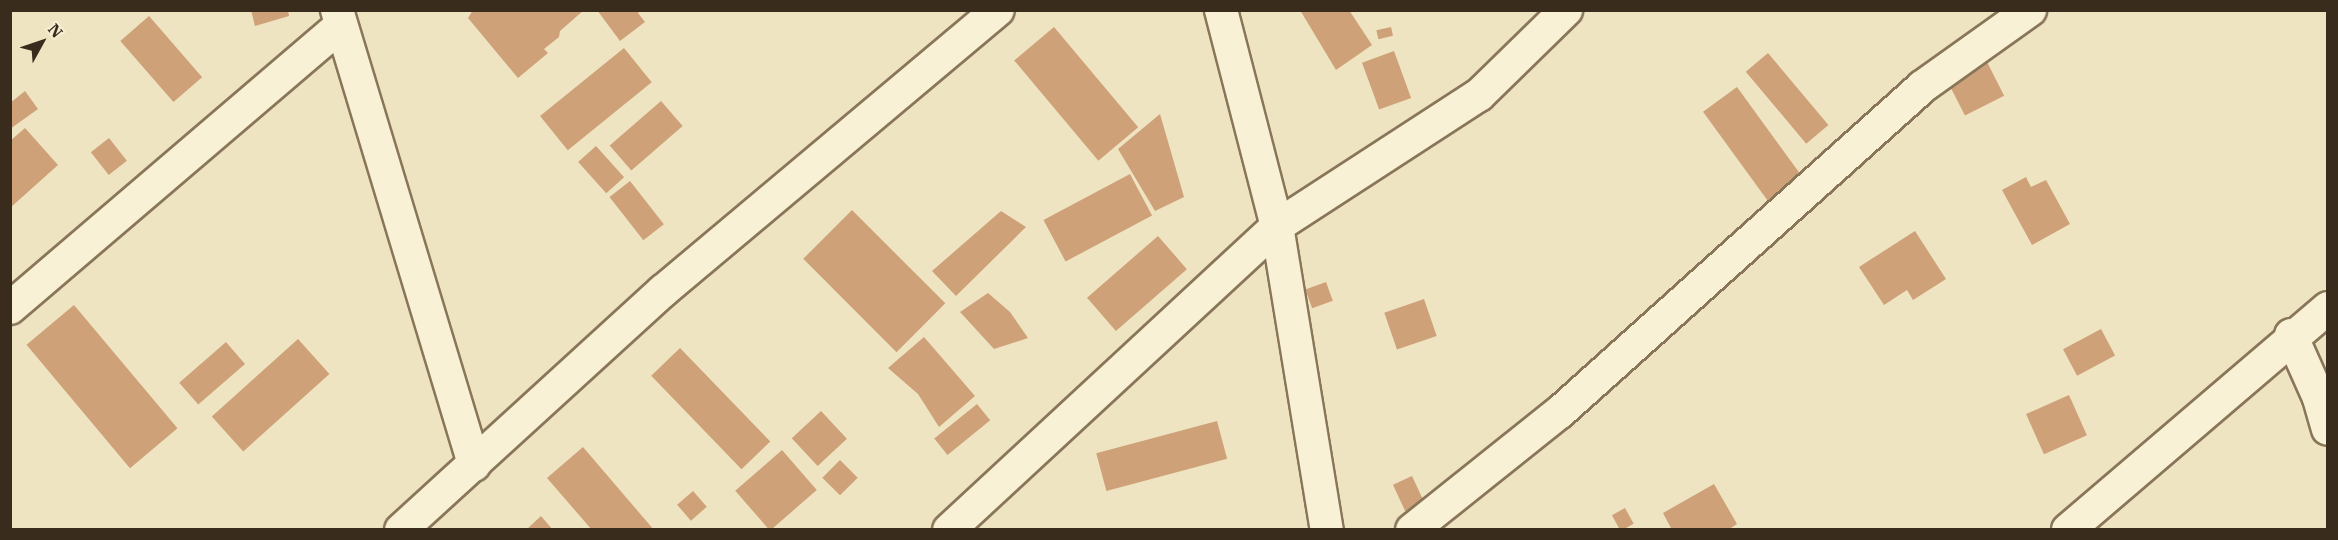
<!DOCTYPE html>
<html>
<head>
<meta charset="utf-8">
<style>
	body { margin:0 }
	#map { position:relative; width:2338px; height:540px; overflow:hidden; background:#efe4c2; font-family:"IBM Plex Serif",serif }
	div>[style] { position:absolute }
	.building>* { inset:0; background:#cea178; transform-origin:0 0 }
	.roads { filter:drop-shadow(2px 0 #897659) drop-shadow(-2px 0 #897659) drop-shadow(0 2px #897659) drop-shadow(0 -2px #897659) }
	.minor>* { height:32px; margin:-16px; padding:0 16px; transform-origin:16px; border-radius:16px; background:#f9f1d6 }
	span { translate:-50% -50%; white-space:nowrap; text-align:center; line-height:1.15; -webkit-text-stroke:5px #f6eed2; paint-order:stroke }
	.frame { position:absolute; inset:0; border:12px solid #392c1d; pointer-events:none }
	.north { position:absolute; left:12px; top:12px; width:60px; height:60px; -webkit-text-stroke:4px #f6eed2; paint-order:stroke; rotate:50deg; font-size:16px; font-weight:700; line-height:24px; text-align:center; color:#392c1d }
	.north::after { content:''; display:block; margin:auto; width:21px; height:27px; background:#392c1d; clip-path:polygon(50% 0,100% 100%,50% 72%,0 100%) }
</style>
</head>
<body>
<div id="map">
	<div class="building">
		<div style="clip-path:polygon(251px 10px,288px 10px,289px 16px,255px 26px)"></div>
		<div style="clip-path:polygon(473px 10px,584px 10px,560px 31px,559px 37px,544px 49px,548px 53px,518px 78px,468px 18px)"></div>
		<div style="clip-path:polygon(597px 10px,641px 10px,638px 13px,645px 22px,620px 41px)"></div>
		<div style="clip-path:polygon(1300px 10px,1349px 10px,1372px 45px,1336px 70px)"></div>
		<div style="left:149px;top:16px;width:81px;height:38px;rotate:49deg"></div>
		<div style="left:1054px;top:27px;width:131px;height:52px;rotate:50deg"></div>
		<div style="left:1391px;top:27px;width:9px;height:15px;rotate:77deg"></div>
		<div style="left:624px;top:48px;width:44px;height:108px;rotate:51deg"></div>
		<div style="left:1394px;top:51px;width:50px;height:34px;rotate:70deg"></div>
		<div style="left:1768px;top:53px;width:94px;height:29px;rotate:50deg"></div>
		<div style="left:1986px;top:60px;width:40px;height:44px;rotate:63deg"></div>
		<div style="left:1737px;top:87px;width:112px;height:42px;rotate:54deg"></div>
		<div style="clip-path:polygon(25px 91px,38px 109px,10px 129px,10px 103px)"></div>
		<div style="left:661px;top:101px;width:33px;height:68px;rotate:49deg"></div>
		<div style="clip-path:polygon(1160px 114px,1184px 197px,1155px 211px,1118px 149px)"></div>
		<div style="clip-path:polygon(25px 128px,58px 165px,10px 208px,10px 141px)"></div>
		<div style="left:109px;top:138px;width:29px;height:23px;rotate:52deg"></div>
		<div style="left:596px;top:146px;width:42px;height:24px;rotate:48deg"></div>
		<div style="left:1130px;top:174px;width:47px;height:98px;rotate:62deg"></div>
		<div style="clip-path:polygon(2026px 177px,2031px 187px,2046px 180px,2070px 224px,2032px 245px,2002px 190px)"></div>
		<div style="left:630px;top:181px;width:55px;height:26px;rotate:52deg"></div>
		<div style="left:852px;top:210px;width:132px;height:69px;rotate:45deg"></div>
		<div style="clip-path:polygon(1001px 211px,1026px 227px,956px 296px,932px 271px)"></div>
		<div style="clip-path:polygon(1915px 231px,1946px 279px,1913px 300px,1907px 290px,1884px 305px,1859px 267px)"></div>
		<div style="left:1158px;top:236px;width:44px;height:94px;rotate:49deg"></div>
		<div style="left:1326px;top:282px;width:20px;height:22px;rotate:70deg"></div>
		<div style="clip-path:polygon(988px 293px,1010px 312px,1028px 338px,994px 349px,960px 312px)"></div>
		<div style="left:1424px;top:299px;width:39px;height:42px;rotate:71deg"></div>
		<div style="left:74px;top:305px;width:161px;height:62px;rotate:50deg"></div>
		<div style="left:2101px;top:329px;width:30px;height:43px;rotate:62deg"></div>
		<div style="clip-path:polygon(924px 337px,975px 396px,939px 427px,918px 394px,888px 368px)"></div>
		<div style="left:298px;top:339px;width:47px;height:116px;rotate:48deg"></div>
		<div style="left:226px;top:342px;width:29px;height:62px;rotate:49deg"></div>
		<div style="left:680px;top:348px;width:130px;height:40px;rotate:46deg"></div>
		<div style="left:2069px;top:395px;width:44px;height:47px;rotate:66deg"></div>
		<div style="left:977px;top:404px;width:21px;height:55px;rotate:51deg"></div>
		<div style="left:821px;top:411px;width:38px;height:40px;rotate:47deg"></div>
		<div style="left:1217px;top:421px;width:39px;height:125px;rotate:75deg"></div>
		<div style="clip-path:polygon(583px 447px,654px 530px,592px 530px,547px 478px)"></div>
		<div style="left:782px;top:450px;width:53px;height:62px;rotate:49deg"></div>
		<div style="left:840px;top:460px;width:25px;height:25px;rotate:45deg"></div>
		<div style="left:1412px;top:476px;width:29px;height:21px;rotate:65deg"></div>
		<div style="clip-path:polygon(1714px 484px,1737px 524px,1728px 530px,1672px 530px,1663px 513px)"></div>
		<div style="left:693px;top:491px;width:21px;height:21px;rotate:49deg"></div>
		<div style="left:1625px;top:508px;width:18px;height:15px;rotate:61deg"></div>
		<div style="clip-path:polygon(541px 516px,553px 530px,526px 530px)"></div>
	</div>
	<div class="roads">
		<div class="minor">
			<div style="left:337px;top:10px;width:475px;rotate:73.2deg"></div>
			<div style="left:1221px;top:10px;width:223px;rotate:75.5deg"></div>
			<div style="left:1277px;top:226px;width:308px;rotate:80.7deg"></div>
			<div style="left:10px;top:308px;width:434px;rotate:-40.5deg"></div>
			<div style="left:2291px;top:335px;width:69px;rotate:66deg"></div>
			<div style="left:2319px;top:398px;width:32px;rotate:74deg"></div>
			<div style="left:401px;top:530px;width:355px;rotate:-42.4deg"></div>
			<div style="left:663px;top:291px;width:437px;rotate:-40deg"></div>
			<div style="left:949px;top:530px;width:447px;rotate:-42.8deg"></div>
			<div style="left:1277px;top:226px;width:241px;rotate:-33deg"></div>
			<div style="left:1479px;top:95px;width:122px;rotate:-44.3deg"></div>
			<div style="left:1412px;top:530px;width:189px;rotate:-38.6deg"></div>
			<div style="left:1560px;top:412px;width:486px;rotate:-41.9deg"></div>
			<div style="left:1922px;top:87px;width:133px;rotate:-35.5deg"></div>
			<div style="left:2068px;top:530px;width:342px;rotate:-40.5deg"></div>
		</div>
	</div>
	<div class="frame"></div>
	<div class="north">N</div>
</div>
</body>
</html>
